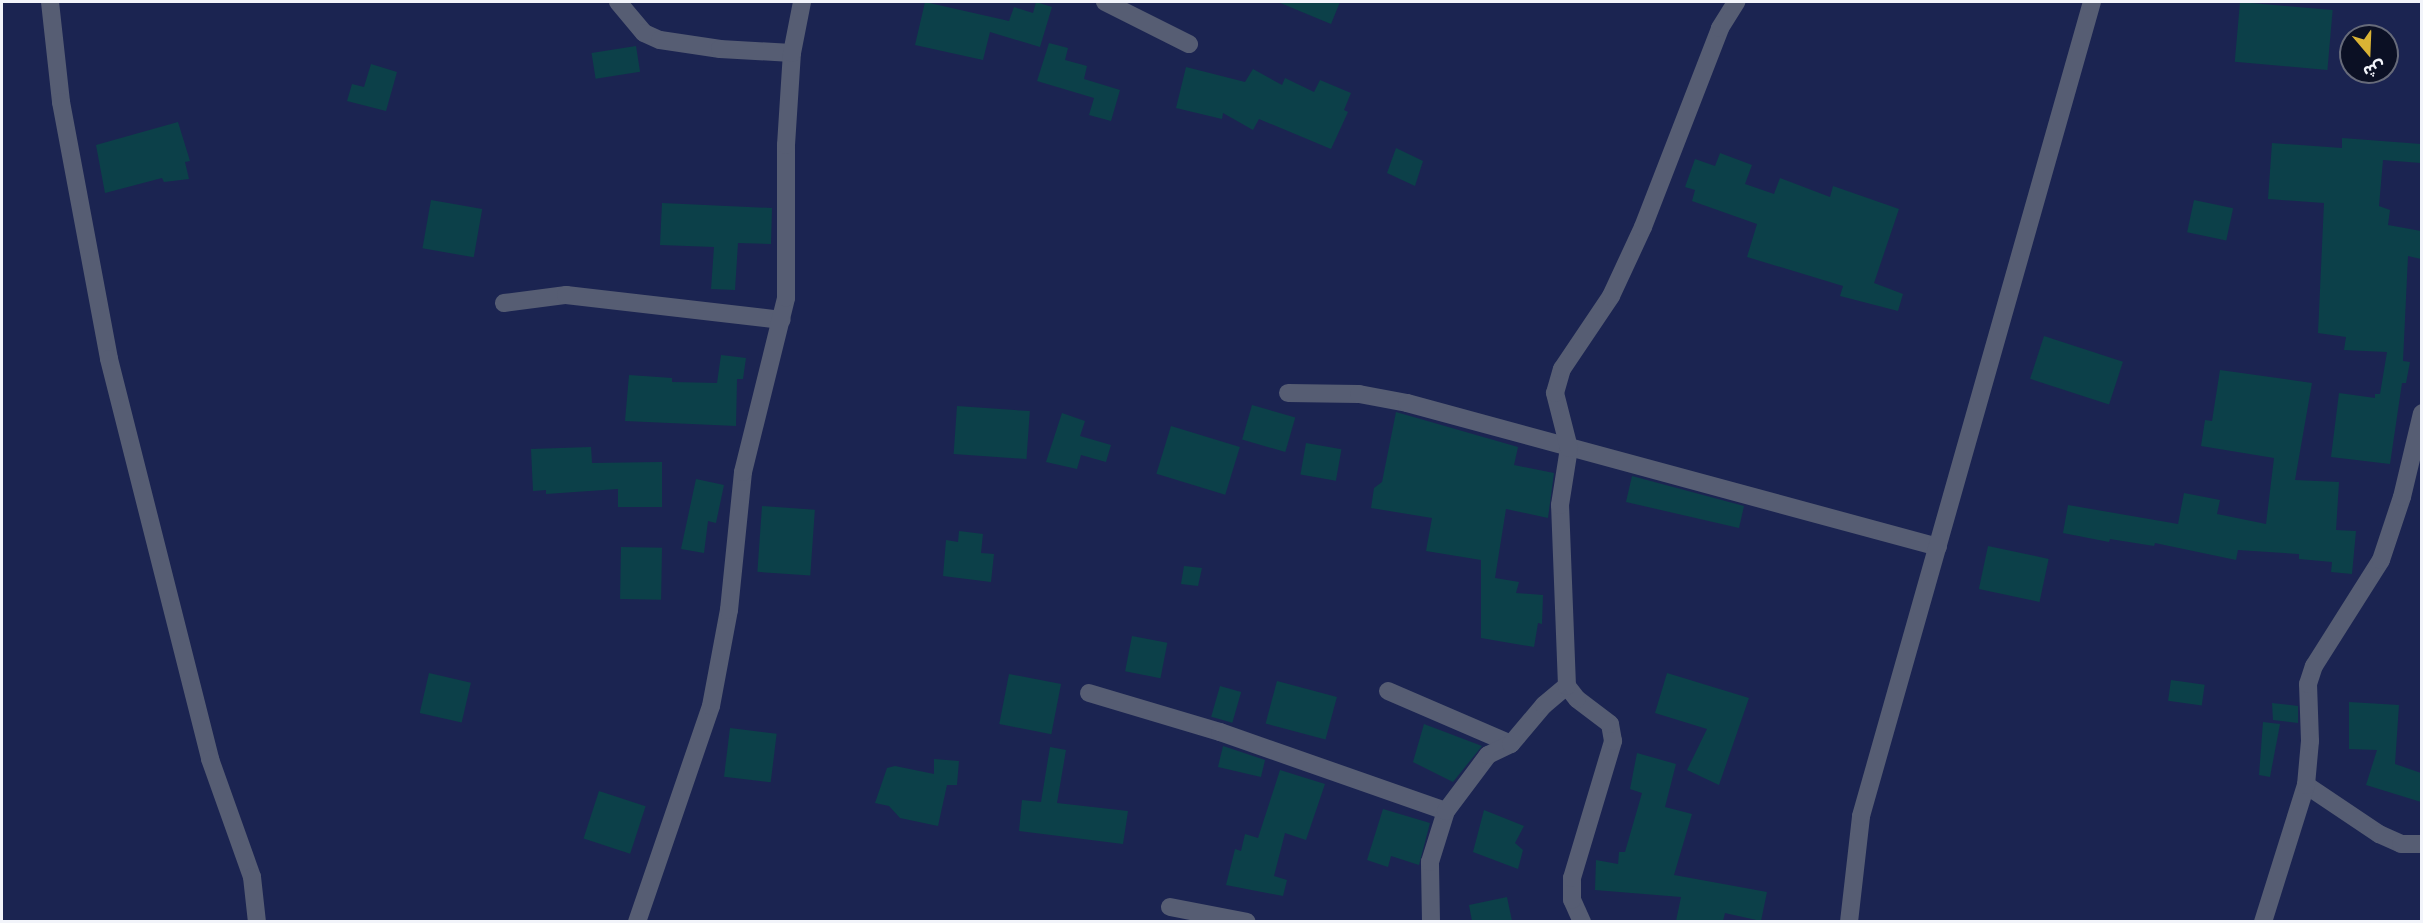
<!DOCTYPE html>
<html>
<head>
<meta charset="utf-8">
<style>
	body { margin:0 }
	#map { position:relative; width:2423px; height:923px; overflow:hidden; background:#1b2451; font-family:Signika,"Noto Sans Arabic",sans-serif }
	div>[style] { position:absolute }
	.building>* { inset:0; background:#0c4049; transform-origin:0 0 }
	.minor>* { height:18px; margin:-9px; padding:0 9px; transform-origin:9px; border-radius:9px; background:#565d73 }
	span { translate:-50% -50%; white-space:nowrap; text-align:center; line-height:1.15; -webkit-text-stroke:4.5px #0b1024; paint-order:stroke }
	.frame { position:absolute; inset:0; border:3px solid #f2f4fa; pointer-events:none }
	.north { position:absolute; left:2339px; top:24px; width:60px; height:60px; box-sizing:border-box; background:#0b1024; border:2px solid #676b7a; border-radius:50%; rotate:161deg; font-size:16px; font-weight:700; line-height:24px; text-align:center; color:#f2f4fa }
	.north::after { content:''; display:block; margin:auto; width:21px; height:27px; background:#d9b334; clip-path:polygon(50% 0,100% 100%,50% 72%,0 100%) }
</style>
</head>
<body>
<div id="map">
	<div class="building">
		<div style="clip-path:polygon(925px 2px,1009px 21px,1014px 7px,1033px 13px,1036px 2px,1052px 7px,1040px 47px,990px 32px,983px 60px,915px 45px)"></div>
		<div style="clip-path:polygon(1278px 2px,1340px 2px,1331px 24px)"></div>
		<div style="left:2240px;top:2px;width:93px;height:60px;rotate:5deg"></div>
		<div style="clip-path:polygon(1049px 43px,1068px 48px,1065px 60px,1087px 66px,1084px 79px,1120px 90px,1111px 121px,1089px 115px,1094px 98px,1037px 81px)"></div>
		<div style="left:636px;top:46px;width:26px;height:45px;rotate:81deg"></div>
		<div style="clip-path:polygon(371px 64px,397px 72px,386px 111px,347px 101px,352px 84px,364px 87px)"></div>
		<div style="clip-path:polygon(1186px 67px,1245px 82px,1253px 69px,1282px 85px,1285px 78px,1314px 92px,1320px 80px,1351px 93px,1344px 110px,1348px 112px,1331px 149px,1259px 119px,1253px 130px,1223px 113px,1222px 119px,1176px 108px)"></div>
		<div style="clip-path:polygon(178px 122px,190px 161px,185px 162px,189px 179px,164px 182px,162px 178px,105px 193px,96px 145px)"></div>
		<div style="clip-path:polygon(2342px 138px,2421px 144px,2421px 163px,2383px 160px,2379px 206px,2390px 210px,2388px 225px,2421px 231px,2421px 259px,2408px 256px,2403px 361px,2410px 362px,2406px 383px,2402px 383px,2390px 464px,2331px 457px,2339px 393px,2375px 398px,2375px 394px,2380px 394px,2387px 352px,2344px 350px,2346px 337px,2318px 333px,2324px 203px,2268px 199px,2272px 143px,2342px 148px)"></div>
		<div style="clip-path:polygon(1396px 148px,1423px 161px,1415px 186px,1387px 173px)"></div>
		<div style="clip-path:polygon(1720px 153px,1752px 165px,1745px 184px,1774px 194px,1780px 178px,1830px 197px,1833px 186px,1899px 209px,1874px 283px,1903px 294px,1898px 311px,1840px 296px,1843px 286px,1747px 257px,1757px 224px,1692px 201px,1695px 190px,1685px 187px,1695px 159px,1715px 166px)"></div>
		<div style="left:431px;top:200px;width:52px;height:49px;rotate:10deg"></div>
		<div style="left:2194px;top:200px;width:40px;height:33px;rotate:12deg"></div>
		<div style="clip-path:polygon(662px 203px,772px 208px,771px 244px,738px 243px,735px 290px,711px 289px,714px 247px,660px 245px)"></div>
		<div style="left:2044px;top:336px;width:83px;height:45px;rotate:18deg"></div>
		<div style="clip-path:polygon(721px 355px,746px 358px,743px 379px,737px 379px,736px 426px,625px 421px,629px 375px,672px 378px,672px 382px,717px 383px)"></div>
		<div style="clip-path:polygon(2220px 370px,2312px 383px,2295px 480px,2339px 482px,2336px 530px,2356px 531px,2352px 574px,2331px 572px,2332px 562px,2299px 559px,2299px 554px,2238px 550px,2236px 560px,2155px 543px,2154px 546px,2110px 539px,2109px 542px,2063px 533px,2068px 505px,2178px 524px,2184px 493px,2220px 500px,2217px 514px,2266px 524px,2274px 458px,2201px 446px,2205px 420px,2212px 421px)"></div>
		<div style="left:1252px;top:405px;width:45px;height:36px;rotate:16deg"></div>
		<div style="left:957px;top:406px;width:73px;height:48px;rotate:4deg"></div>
		<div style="clip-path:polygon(1396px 412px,1518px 447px,1514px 465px,1554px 473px,1548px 518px,1506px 509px,1495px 578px,1519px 582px,1516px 593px,1543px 595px,1542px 624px,1538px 623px,1534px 647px,1481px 638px,1481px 560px,1426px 551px,1432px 518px,1371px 508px,1374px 488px,1382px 482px)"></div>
		<div style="clip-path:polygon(1062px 413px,1085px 421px,1080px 436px,1111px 445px,1106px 462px,1081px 455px,1077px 469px,1046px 462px)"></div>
		<div style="left:1171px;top:426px;width:72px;height:50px;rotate:17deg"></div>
		<div style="left:1306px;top:443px;width:36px;height:32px;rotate:10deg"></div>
		<div style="clip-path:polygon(591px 447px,592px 463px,662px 462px,662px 507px,618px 507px,618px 489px,546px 494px,546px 490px,533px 491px,531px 449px)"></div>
		<div style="clip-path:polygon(1632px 476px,1744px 506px,1739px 528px,1626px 502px)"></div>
		<div style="clip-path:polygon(696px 479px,724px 485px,716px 523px,708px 521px,704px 553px,681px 549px)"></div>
		<div style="left:762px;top:506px;width:53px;height:66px;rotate:4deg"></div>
		<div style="clip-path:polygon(959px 531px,983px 534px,981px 553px,994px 554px,991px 582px,943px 576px,946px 540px,958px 542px)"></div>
		<div style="left:1988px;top:546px;width:62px;height:44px;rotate:12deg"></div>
		<div style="left:621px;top:547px;width:41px;height:52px;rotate:1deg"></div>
		<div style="clip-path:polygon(1184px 566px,1202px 568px,1198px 586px,1181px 584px)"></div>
		<div style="left:1132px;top:636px;width:36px;height:36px;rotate:11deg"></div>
		<div style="left:429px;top:673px;width:43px;height:41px;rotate:13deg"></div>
		<div style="clip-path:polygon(1667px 673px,1749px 698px,1719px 785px,1687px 770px,1707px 729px,1655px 713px)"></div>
		<div style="left:1009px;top:674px;width:53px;height:51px;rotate:11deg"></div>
		<div style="left:2171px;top:680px;width:34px;height:21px;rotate:8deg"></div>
		<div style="left:1277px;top:681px;width:62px;height:44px;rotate:15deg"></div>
		<div style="left:1220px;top:686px;width:22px;height:32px;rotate:16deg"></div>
		<div style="clip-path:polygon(2349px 702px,2399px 705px,2395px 764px,2421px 773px,2421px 802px,2366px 785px,2377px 750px,2349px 749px)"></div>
		<div style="clip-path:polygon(2272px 703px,2298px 706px,2298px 723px,2273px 720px)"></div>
		<div style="clip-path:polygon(2263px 722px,2280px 724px,2270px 777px,2259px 775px)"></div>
		<div style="clip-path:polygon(1424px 724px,1482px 746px,1453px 782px,1413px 762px)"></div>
		<div style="left:730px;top:728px;width:47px;height:49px;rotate:7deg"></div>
		<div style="clip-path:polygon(1223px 746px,1265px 760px,1261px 777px,1218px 767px)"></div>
		<div style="clip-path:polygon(1050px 747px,1066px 750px,1057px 803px,1128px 811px,1123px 844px,1019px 831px,1022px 800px,1041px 802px)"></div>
		<div style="clip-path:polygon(1637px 753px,1676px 764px,1665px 807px,1692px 814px,1674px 875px,1767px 892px,1761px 921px,1725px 913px,1723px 921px,1676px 921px,1681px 897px,1595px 890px,1596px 860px,1618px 864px,1619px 852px,1625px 852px,1642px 793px,1630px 789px)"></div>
		<div style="clip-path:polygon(934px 759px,959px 761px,957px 785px,947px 785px,938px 826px,900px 818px,889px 806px,875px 803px,887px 768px,895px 766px,934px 774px)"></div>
		<div style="clip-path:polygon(1280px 770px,1325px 784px,1306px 840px,1285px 833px,1274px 876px,1287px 880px,1283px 896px,1226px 885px,1235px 849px,1241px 851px,1245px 834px,1258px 838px)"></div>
		<div style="left:599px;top:791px;width:49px;height:50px;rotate:18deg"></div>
		<div style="clip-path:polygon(1383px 809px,1430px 823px,1419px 865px,1391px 856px,1388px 867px,1367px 860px)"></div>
		<div style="clip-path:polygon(1484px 810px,1524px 826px,1515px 843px,1523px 850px,1518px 869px,1473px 852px)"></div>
		<div style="clip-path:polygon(1507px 897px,1512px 921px,1472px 921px,1469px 905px)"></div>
	</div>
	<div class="minor">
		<div style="left:50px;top:2px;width:101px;rotate:83.7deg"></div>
		<div style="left:61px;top:102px;width:261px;rotate:79.4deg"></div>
		<div style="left:109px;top:359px;width:413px;rotate:75.8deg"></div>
		<div style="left:210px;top:759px;width:125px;rotate:70.4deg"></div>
		<div style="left:252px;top:877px;width:45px;rotate:83.7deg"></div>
		<div style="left:618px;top:2px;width:40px;rotate:50deg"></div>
		<div style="left:644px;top:33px;width:17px;rotate:24deg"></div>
		<div style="left:660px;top:40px;width:61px;rotate:8.5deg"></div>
		<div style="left:720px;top:49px;width:72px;rotate:3.2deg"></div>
		<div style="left:1105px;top:2px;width:94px;rotate:26.6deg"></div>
		<div style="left:504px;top:303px;width:63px;rotate:-7.4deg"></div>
		<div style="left:566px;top:295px;width:217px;rotate:6.6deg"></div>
		<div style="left:1288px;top:393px;width:71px;rotate:0.8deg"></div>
		<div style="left:1359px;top:394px;width:49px;rotate:10.6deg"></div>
		<div style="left:1407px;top:403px;width:550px;rotate:15.17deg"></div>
		<div style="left:1388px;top:691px;width:134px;rotate:23.3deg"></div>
		<div style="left:1089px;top:693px;width:137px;rotate:16.6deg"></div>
		<div style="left:1220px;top:732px;width:239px;rotate:19.3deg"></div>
		<div style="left:2306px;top:785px;width:88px;rotate:33.9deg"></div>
		<div style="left:2379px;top:834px;width:24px;rotate:24deg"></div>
		<div style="left:2401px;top:844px;width:21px"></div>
		<div style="left:1170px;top:907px;width:78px;rotate:11deg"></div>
		<div style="left:637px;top:922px;width:228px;rotate:-71.1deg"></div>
		<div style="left:711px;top:706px;width:98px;rotate:-79.4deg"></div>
		<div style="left:729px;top:610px;width:139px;rotate:-84.2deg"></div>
		<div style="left:743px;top:472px;width:179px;rotate:-76.1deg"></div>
		<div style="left:786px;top:298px;width:153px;rotate:-90deg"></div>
		<div style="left:786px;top:145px;width:92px;rotate:-86.3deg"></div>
		<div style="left:792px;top:53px;width:52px;rotate:-78.9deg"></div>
		<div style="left:1431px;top:922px;width:60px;rotate:-91deg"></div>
		<div style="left:1430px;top:862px;width:53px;rotate:-72.6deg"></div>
		<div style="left:1446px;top:811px;width:70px;rotate:-53.1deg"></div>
		<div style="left:1488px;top:755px;width:25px;rotate:-26deg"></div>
		<div style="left:1511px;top:744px;width:51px;rotate:-49.8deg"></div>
		<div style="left:1544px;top:705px;width:30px;rotate:-40deg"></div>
		<div style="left:1582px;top:922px;width:24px;rotate:-114deg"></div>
		<div style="left:1572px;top:900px;width:22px;rotate:-90deg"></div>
		<div style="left:1572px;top:878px;width:143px;rotate:-73.3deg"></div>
		<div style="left:1613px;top:741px;width:17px;rotate:-100deg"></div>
		<div style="left:1610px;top:724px;width:41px;rotate:-142.9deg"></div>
		<div style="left:1577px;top:699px;width:16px;rotate:-128deg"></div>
		<div style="left:1567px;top:686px;width:181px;rotate:-92.2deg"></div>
		<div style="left:1560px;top:505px;width:58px;rotate:-81deg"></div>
		<div style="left:1569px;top:448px;width:57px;rotate:-104.3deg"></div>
		<div style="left:1555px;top:393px;width:25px;rotate:-74deg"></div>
		<div style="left:1562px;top:369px;width:88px;rotate:-56.1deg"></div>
		<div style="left:1611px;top:296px;width:76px;rotate:-65.1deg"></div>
		<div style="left:1643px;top:227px;width:213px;rotate:-68.8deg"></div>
		<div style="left:1720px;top:28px;width:31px;rotate:-58deg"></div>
		<div style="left:1849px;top:922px;width:107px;rotate:-83.5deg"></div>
		<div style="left:1861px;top:816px;width:846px;rotate:-74.16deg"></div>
		<div style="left:2263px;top:922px;width:144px;rotate:-72.6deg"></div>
		<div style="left:2306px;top:785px;width:44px;rotate:-84.8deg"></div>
		<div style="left:2310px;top:741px;width:57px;rotate:-92deg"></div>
		<div style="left:2308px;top:684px;width:19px;rotate:-72deg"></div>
		<div style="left:2314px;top:666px;width:125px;rotate:-57.7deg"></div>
		<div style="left:2381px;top:560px;width:66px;rotate:-71.6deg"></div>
		<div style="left:2402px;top:497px;width:86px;rotate:-76.6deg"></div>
	</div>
	<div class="frame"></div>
	<div class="north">ش</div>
</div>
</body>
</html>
